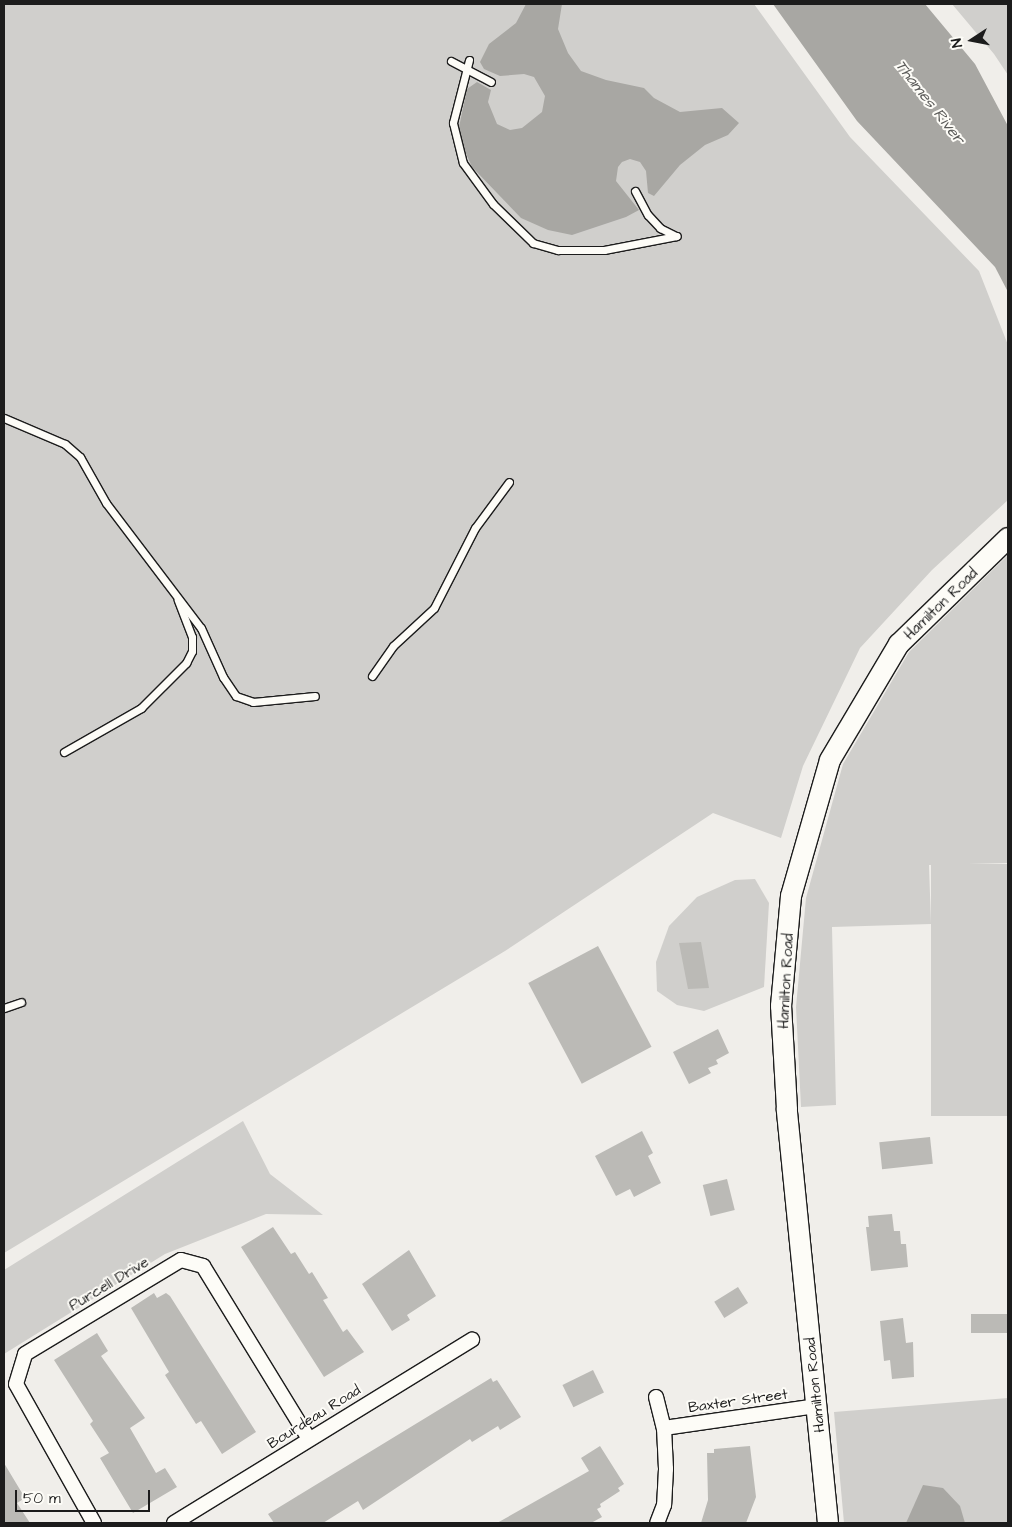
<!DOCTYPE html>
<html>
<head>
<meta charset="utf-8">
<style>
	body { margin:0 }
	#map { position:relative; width:1012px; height:1527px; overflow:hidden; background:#f0eeea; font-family:"Architects Daughter",sans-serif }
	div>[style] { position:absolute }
	.green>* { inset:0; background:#d0cfcc; transform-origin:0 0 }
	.water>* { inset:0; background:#a8a7a3 }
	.building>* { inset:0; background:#bbbab6; transform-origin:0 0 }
	.roads { filter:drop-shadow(1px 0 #1c1c1c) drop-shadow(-1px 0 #1c1c1c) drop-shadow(0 1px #1c1c1c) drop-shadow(0 -1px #1c1c1c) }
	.service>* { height:7px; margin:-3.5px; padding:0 3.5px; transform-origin:3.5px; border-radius:3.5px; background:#fdfcf7 }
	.minor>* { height:14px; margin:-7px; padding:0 7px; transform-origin:7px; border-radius:7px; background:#fdfcf7 }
	.secondary>* { height:20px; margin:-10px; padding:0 10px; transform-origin:10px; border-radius:10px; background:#fdfcf7 }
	span { translate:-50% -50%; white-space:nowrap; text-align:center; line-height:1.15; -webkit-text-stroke:4px #fdfcf7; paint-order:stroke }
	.street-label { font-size:15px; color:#1c1c1c }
	.water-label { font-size:16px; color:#5b5b59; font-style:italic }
	.frame { position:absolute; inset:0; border:5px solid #1c1c1c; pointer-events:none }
	.north { position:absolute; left:947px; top:15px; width:50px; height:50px; -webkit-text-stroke:4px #fdfcf7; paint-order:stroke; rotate:259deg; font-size:14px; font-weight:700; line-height:20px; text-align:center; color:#1c1c1c }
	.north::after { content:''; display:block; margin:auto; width:18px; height:22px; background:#1c1c1c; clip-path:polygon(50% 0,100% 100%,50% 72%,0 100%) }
	.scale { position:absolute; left:15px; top:1490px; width:135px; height:22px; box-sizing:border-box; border:2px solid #1c1c1c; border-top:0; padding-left:6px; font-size:15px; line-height:18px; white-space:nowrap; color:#1c1c1c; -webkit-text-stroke:4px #fdfcf7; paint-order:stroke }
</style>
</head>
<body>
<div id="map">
	<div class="green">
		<div style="clip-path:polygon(4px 4px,754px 4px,850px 137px,979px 271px,1008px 345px,1008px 500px,932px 570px,860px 648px,803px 766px,781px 838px,713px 813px,505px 951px,4px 1253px)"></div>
		<div style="clip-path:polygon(952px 4px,1008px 4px,1008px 75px,994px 54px)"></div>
		<div style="clip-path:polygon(1008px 555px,1008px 863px,929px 865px,931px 924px,832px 927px,836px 1105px,801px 1107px,796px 1007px,806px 898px,843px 764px,909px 652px)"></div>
		<div style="left:1008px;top:864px;width:252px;height:77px;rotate:90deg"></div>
		<div style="clip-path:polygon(755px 879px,769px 903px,764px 987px,704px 1011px,677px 1005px,657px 991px,656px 962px,669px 926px,697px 897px,735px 880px)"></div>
		<div style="clip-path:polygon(243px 1121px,270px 1174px,323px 1215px,266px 1214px,165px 1254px,4px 1354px,4px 1270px)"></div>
		<div style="clip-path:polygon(1008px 1398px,1008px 1523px,844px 1523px,834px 1412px)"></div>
	</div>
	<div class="water">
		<div style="clip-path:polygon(526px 4px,562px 4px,558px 29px,568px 53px,581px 71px,606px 80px,644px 88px,654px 98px,680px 112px,722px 108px,739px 123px,728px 135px,705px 145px,680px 165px,654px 196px,648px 193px,646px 171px,640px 162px,630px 159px,622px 162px,618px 167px,616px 181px,639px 210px,626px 217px,572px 235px,548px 230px,521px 218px,472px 167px,464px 149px,459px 127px,467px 89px,477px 82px,491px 90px,488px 102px,497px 124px,510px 130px,522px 128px,542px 112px,545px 96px,534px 77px,524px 74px,500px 76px,484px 69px,480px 62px,489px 44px,516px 23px)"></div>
		<div style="clip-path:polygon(773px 4px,925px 4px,975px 64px,1008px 126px,1008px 292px,995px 267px,857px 121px)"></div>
		<div style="clip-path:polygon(923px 1485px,943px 1488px,960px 1506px,965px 1523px,906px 1523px)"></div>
	</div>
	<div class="building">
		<div style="clip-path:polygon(701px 942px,709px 988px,688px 989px,679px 943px)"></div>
		<div style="left:598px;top:946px;width:114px;height:79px;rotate:62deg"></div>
		<div style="clip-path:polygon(718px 1029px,729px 1053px,716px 1060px,718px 1064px,708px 1068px,711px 1073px,689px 1084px,673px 1052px)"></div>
		<div style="clip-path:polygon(642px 1131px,653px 1153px,648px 1156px,661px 1183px,634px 1197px,630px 1189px,616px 1196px,595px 1156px)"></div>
		<div style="left:930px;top:1137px;width:27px;height:51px;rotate:84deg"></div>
		<div style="left:727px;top:1179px;width:32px;height:25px;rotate:76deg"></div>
		<div style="clip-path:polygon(892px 1214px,894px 1231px,900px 1231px,901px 1244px,906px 1244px,908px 1267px,871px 1271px,866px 1227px,869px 1227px,868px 1216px)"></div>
		<div style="clip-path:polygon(273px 1227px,291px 1254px,295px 1252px,309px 1274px,312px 1272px,328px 1298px,323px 1300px,343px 1332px,347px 1329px,364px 1352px,324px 1377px,241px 1247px)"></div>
		<div style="clip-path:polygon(409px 1250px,436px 1296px,407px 1315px,410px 1320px,392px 1331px,362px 1284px)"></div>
		<div style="left:738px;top:1287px;width:19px;height:28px;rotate:58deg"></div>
		<div style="clip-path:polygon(154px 1293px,157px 1298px,166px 1293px,170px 1296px,256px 1432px,222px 1454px,201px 1421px,196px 1424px,165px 1375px,169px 1372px,131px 1308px)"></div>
		<div style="left:1008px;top:1314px;width:19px;height:37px;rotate:90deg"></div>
		<div style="clip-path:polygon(903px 1318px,906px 1343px,913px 1342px,914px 1377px,892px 1379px,890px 1360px,884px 1361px,880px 1321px)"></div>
		<div style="clip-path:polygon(97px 1333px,108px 1351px,101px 1356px,145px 1418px,130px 1428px,156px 1473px,165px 1468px,177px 1487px,133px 1513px,100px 1458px,109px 1453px,90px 1424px,93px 1421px,54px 1360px)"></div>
		<div style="left:593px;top:1370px;width:25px;height:34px;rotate:64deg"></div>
		<div style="clip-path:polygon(491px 1378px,493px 1382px,497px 1380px,521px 1417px,500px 1430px,498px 1426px,472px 1442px,470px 1439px,363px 1510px,358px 1501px,323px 1523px,274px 1523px,268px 1514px)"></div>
		<div style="clip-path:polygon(600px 1446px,624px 1484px,618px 1488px,620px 1491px,600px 1504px,601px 1507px,597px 1509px,602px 1517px,591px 1523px,497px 1523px,589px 1471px,581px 1458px)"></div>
		<div style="clip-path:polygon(750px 1446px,756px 1497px,746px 1523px,701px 1523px,708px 1500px,707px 1453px,714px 1453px,714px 1449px)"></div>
		<div style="clip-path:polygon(4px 1463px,25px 1498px,17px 1503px,30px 1523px,4px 1523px)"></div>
	</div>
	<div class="roads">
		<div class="service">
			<div style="left:469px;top:60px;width:65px;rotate:104.3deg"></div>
			<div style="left:453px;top:123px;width:41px;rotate:76deg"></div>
			<div style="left:463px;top:163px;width:51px;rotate:53.8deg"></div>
			<div style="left:493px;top:204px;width:56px;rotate:44.3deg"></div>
			<div style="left:533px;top:243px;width:26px;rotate:16deg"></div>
			<div style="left:558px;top:250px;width:46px"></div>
			<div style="left:604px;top:250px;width:74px;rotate:-10.9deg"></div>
			<div style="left:451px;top:61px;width:45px;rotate:27.7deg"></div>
			<div style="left:635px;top:191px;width:27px;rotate:62deg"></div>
			<div style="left:648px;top:215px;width:18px;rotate:47deg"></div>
			<div style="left:660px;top:228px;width:18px;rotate:27deg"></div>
			<div style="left:4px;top:418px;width:66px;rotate:23.1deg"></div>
			<div style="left:65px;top:444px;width:20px;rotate:41deg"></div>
			<div style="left:80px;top:457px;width:53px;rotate:60.5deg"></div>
			<div style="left:106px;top:503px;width:157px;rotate:52.8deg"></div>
			<div style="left:201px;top:628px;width:54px;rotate:65.8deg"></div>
			<div style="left:223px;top:677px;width:23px;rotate:56deg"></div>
			<div style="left:236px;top:696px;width:18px;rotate:19deg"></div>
			<div style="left:253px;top:702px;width:62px;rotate:-5.5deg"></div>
			<div style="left:372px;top:676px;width:37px;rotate:-55deg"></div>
			<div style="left:393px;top:646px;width:56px;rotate:-42.8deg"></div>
			<div style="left:434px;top:608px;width:90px;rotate:-62.9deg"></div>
			<div style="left:475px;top:528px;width:57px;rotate:-53.5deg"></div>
			<div style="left:64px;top:752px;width:89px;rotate:-29.7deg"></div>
			<div style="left:141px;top:708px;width:64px;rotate:-45deg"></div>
			<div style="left:186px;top:663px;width:13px;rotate:-63deg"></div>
			<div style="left:192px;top:651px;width:14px;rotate:-90deg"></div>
			<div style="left:192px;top:637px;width:40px;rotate:-111deg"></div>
			<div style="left:4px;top:1008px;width:18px;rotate:-19deg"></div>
		</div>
		<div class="minor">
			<div style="left:656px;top:1397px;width:32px;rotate:76deg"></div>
			<div style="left:664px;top:1428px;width:41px;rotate:87.2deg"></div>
			<div style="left:666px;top:1469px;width:36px;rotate:93deg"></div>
			<div style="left:664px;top:1505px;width:19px;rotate:111deg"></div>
			<div style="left:664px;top:1428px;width:155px;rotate:-8.2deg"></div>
			<div style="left:94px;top:1523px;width:159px;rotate:-119.3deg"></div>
			<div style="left:16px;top:1384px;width:31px;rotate:-73deg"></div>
			<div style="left:25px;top:1354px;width:182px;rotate:-31.1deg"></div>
			<div style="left:181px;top:1260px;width:23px;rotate:15deg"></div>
			<div style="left:203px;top:1266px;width:203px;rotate:58.5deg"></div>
			<div style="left:174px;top:1523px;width:350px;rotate:-31.6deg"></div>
		</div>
		<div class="secondary">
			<div style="left:828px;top:1523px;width:416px;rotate:-95.7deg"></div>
			<div style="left:787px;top:1109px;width:103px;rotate:-93.3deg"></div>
			<div style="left:781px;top:1006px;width:110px;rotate:-84.8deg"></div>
			<div style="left:791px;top:896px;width:141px;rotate:-74deg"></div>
			<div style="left:830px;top:760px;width:135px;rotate:-59.3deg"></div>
			<div style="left:899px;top:644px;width:152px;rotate:-44.2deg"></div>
		</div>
	</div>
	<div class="street-label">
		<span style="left:941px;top:604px;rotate:-44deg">Hamilton Road</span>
		<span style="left:786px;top:981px;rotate:-87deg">Hamilton Road</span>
		<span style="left:109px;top:1284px;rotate:-31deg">Purcell Drive</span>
		<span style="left:815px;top:1385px;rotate:-96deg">Hamilton Road</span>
		<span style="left:738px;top:1401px;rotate:-8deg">Baxter Street</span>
		<span style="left:314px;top:1417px;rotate:-32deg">Bourdeau Road</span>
	</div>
	<div class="water-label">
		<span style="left:930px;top:102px;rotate:52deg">Thames River</span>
	</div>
	<div class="frame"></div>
	<div class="north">N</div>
	<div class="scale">50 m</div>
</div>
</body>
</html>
